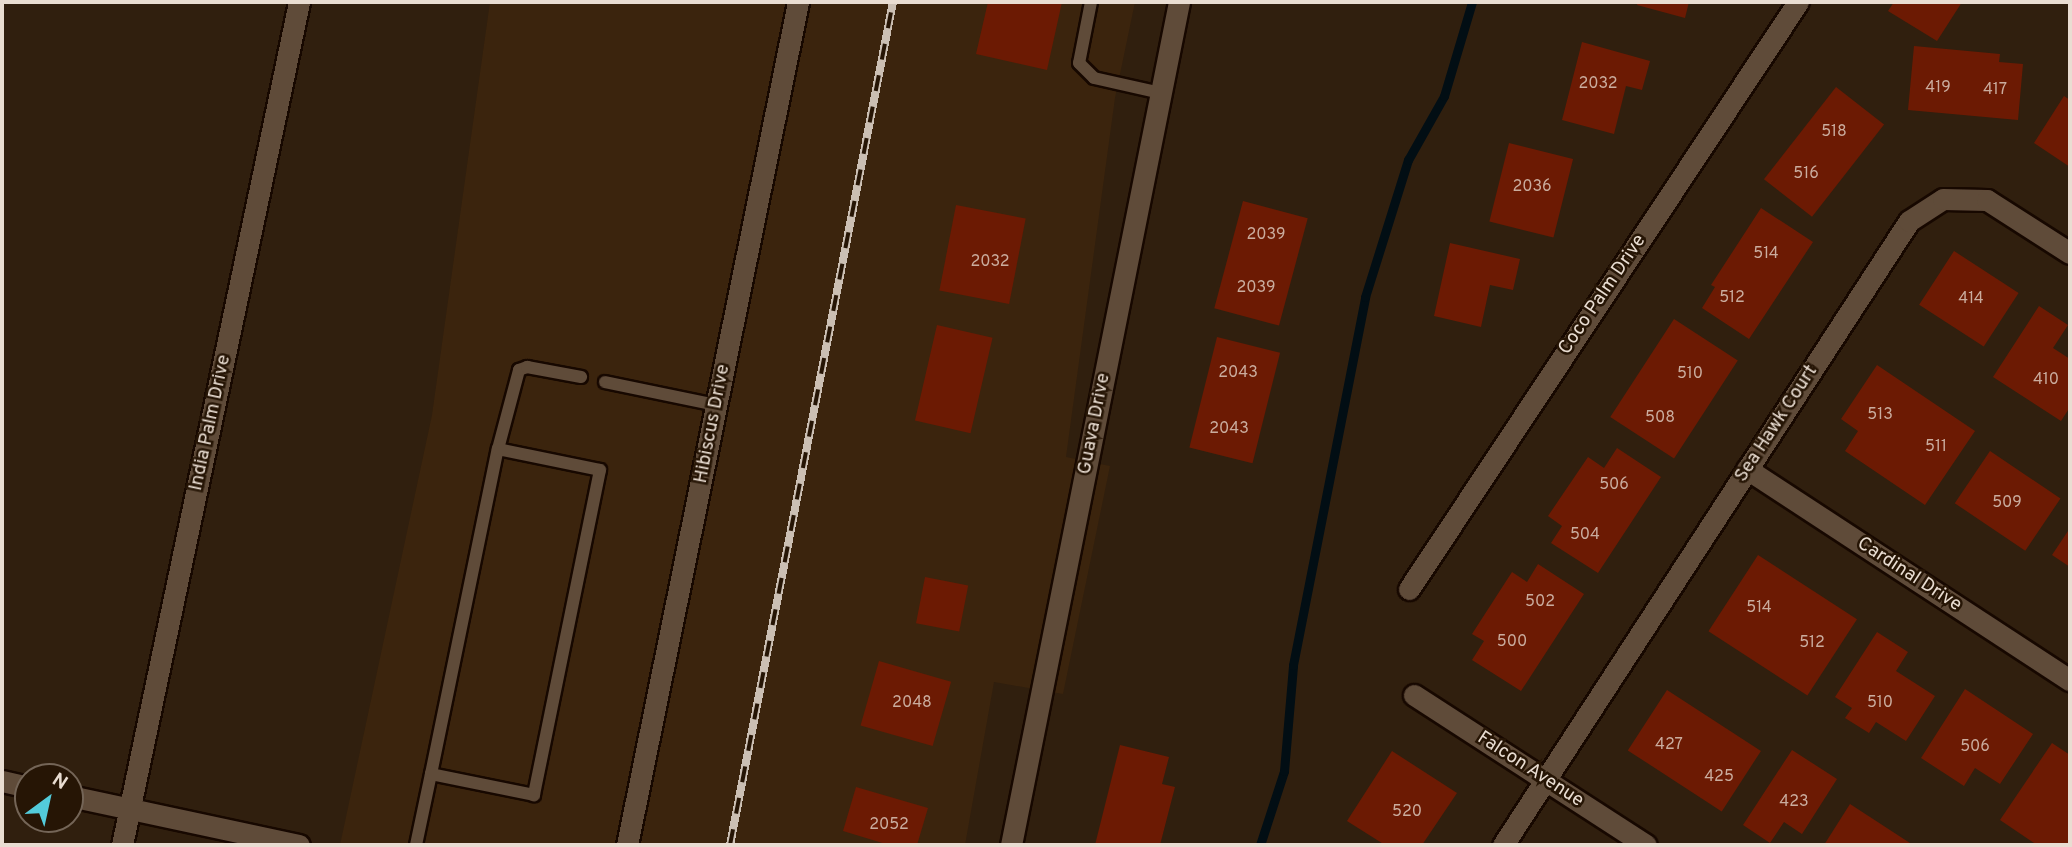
<!DOCTYPE html>
<html>
<head>
<meta charset="utf-8">
<style>
	body { margin:0 }
	#map { position:relative; width:2072px; height:847px; overflow:hidden; background:#301f0e; font-family:Overpass,sans-serif }
	div>[style] { position:absolute }
	.built>* { inset:0; background:#3b240d }
	.stream>* { height:9px; margin:-4.5px; padding:0 4.5px; transform-origin:4.5px; border-radius:4.5px; background:#020e14 }
	.building>* { inset:0; background:#6c1a03; transform-origin:0 0 }
	.roads { filter:drop-shadow(2px 0 #170800) drop-shadow(-2px 0 #170800) drop-shadow(0 2px #170800) drop-shadow(0 -2px #170800) }
	.service>* { height:12px; margin:-6px; padding:0 6px; transform-origin:6px; border-radius:6px; background:#5f4b39 }
	.minor>* { height:21px; margin:-10.5px; padding:0 10.5px; transform-origin:10.5px; border-radius:10.5px; background:#5f4b39 }
	.rail>* { height:8px; margin-top:-4px; transform-origin:0; background:repeating-linear-gradient(90deg,#261505 0 16px,#cbbfb3 0 32px); box-sizing:border-box; border-block:2px solid #cbbfb3 }
	span { translate:-50% -50%; white-space:nowrap; text-align:center; line-height:1.15; -webkit-text-stroke:5px #261505; paint-order:stroke }
	.number-label { font-size:16px; color:#caac9e }
	.number-label span { -webkit-text-stroke-width:0 }
	.street-label { font-size:19px; color:#e9ddd2 }
	.frame { position:absolute; inset:0; border:4px solid #e9ddd2; pointer-events:none }
	.north { position:absolute; left:14px; top:763px; width:70px; height:70px; box-sizing:border-box; background:#261505; border:2px solid #746557; border-radius:50%; rotate:33deg; font-size:19px; font-weight:700; line-height:28px; text-align:center; color:#e9ddd2 }
	.north::after { content:''; display:block; margin:auto; width:24px; height:32px; background:#53cbdb; clip-path:polygon(50% 0,100% 100%,50% 72%,0 100%) }
</style>
</head>
<body>
<div id="map">
	<div class="built">
		<div style="clip-path:polygon(490px 2px,1135px 2px,1115px 98px,1066px 457px,1110px 466px,1063px 694px,994px 682px,965px 845px,340px 845px,432px 415px)"></div>
	</div>
	<div class="stream">
		<div style="left:1260px;top:845px;width:78px;rotate:-72deg"></div>
		<div style="left:1284px;top:771px;width:106px;rotate:-85.1deg"></div>
		<div style="left:1293px;top:665px;width:375px;rotate:-78.9deg"></div>
		<div style="left:1365px;top:297px;width:144px;rotate:-72.6deg"></div>
		<div style="left:1408px;top:160px;width:73px;rotate:-60.6deg"></div>
		<div style="left:1444px;top:96px;width:98px;rotate:-73.4deg"></div>
	</div>
	<div class="building">
		<div style="clip-path:polygon(988px 2px,1062px 2px,1047px 70px,976px 54px)"></div>
		<div style="clip-path:polygon(1638px 2px,1689px 2px,1685px 18px,1637px 5px)"></div>
		<div style="clip-path:polygon(1894px 2px,1962px 2px,1937px 41px,1888px 11px)"></div>
		<div style="clip-path:polygon(1582px 42px,1650px 61px,1642px 90px,1626px 86px,1614px 134px,1562px 120px)"></div>
		<div style="clip-path:polygon(1914px 46px,2000px 54px,1999px 62px,2023px 64px,2018px 120px,1908px 110px)"></div>
		<div style="left:1836px;top:87px;width:61px;height:117px;rotate:38deg"></div>
		<div style="clip-path:polygon(2064px 96px,2070px 100px,2070px 167px,2034px 143px)"></div>
		<div style="left:1509px;top:143px;width:66px;height:81px;rotate:14deg"></div>
		<div style="left:1243px;top:201px;width:67px;height:111px;rotate:15deg"></div>
		<div style="left:956px;top:205px;width:71px;height:87px;rotate:11deg"></div>
		<div style="clip-path:polygon(1761px 208px,1813px 242px,1749px 339px,1702px 308px,1715px 287px,1711px 285px)"></div>
		<div style="clip-path:polygon(1450px 243px,1520px 259px,1513px 290px,1490px 285px,1481px 327px,1434px 316px)"></div>
		<div style="left:1954px;top:251px;width:77px;height:64px;rotate:33deg"></div>
		<div style="clip-path:polygon(2039px 306px,2068px 325px,2053px 348px,2070px 359px,2070px 407px,2061px 421px,1993px 377px)"></div>
		<div style="left:1674px;top:319px;width:76px;height:117px;rotate:33deg"></div>
		<div style="left:937px;top:325px;width:57px;height:98px;rotate:13deg"></div>
		<div style="left:1217px;top:337px;width:65px;height:114px;rotate:14deg"></div>
		<div style="clip-path:polygon(1877px 365px,1975px 431px,1925px 505px,1845px 451px,1858px 431px,1841px 419px)"></div>
		<div style="clip-path:polygon(1617px 448px,1661px 477px,1598px 573px,1551px 543px,1562px 526px,1548px 516px,1588px 457px,1604px 468px)"></div>
		<div style="left:1990px;top:451px;width:85px;height:63px;rotate:34deg"></div>
		<div style="clip-path:polygon(2070px 528px,2070px 567px,2052px 555px)"></div>
		<div style="left:1758px;top:555px;width:118px;height:91px;rotate:33deg"></div>
		<div style="clip-path:polygon(1538px 564px,1584px 594px,1521px 691px,1472px 660px,1484px 641px,1472px 634px,1512px 572px,1527px 582px)"></div>
		<div style="left:925px;top:577px;width:44px;height:47px;rotate:11deg"></div>
		<div style="clip-path:polygon(1877px 632px,1908px 652px,1896px 671px,1935px 696px,1906px 741px,1876px 722px,1869px 733px,1845px 718px,1852px 708px,1835px 697px)"></div>
		<div style="left:879px;top:661px;width:75px;height:67px;rotate:16deg"></div>
		<div style="clip-path:polygon(1965px 689px,2033px 734px,2000px 784px,1975px 768px,1964px 786px,1921px 758px)"></div>
		<div style="left:1667px;top:690px;width:112px;height:72px;rotate:33deg"></div>
		<div style="clip-path:polygon(2052px 743px,2070px 755px,2070px 845px,2037px 845px,2000px 820px)"></div>
		<div style="clip-path:polygon(1120px 745px,1169px 757px,1162px 784px,1175px 787px,1160px 845px,1095px 845px)"></div>
		<div style="clip-path:polygon(1792px 750px,1837px 779px,1802px 834px,1784px 822px,1770px 843px,1743px 825px)"></div>
		<div style="clip-path:polygon(1392px 751px,1457px 793px,1422px 845px,1385px 845px,1347px 821px)"></div>
		<div style="clip-path:polygon(856px 787px,928px 808px,917px 845px,889px 845px,843px 831px)"></div>
		<div style="clip-path:polygon(1850px 804px,1913px 845px,1824px 845px)"></div>
	</div>
	<div class="roads">
		<div class="service">
			<div style="left:1091px;top:2px;width:62px;rotate:101.1deg"></div>
			<div style="left:1079px;top:63px;width:21px;rotate:45deg"></div>
			<div style="left:1094px;top:78px;width:69px;rotate:12.6deg"></div>
			<div style="left:605px;top:382px;width:113px;rotate:11.7deg"></div>
			<div style="left:498px;top:449px;width:82px;rotate:-75.1deg"></div>
			<div style="left:519px;top:370px;width:9px;rotate:-21deg"></div>
			<div style="left:527px;top:367px;width:55px;rotate:10.5deg"></div>
			<div style="left:416px;top:845px;width:73px;rotate:-78.1deg"></div>
			<div style="left:431px;top:774px;width:332px;rotate:-78.4deg"></div>
			<div style="left:498px;top:449px;width:104px;rotate:11.6deg"></div>
			<div style="left:600px;top:470px;width:332px;rotate:101.5deg"></div>
			<div style="left:534px;top:795px;width:105px;rotate:-168.5deg"></div>
		</div>
		<div class="minor">
			<div style="left:1747px;top:469px;width:386px;rotate:33.2deg"></div>
			<div style="left:1409px;top:589px;width:704px;rotate:-56.47deg"></div>
			<div style="left:1414px;top:695px;width:276px;rotate:32.9deg"></div>
			<div style="left:2px;top:781px;width:27px;rotate:13deg"></div>
			<div style="left:70px;top:796px;width:234px;rotate:12.1deg"></div>
			<div style="left:122px;top:845px;width:861px;rotate:-78.14deg"></div>
			<div style="left:627px;top:845px;width:860px;rotate:-78.53deg"></div>
			<div style="left:1011px;top:845px;width:860px;rotate:-78.73deg"></div>
			<div style="left:1503px;top:845px;width:744px;rotate:-56.95deg"></div>
			<div style="left:1909px;top:221px;width:40px;rotate:-32.9deg"></div>
			<div style="left:1943px;top:199px;width:44px;rotate:1.3deg"></div>
			<div style="left:1987px;top:200px;width:98px;rotate:32.6deg"></div>
		</div>
	</div>
	<div class="rail">
		<div style="left:730px;top:845px;width:859px;rotate:-79.06deg"></div>
	</div>
	<div class="number-label">
		<span style="left:1598px;top:84px">2032</span>
		<span style="left:1938px;top:88px">419</span>
		<span style="left:1995px;top:90px">417</span>
		<span style="left:1834px;top:132px">518</span>
		<span style="left:1806px;top:174px">516</span>
		<span style="left:1532px;top:187px">2036</span>
		<span style="left:1266px;top:235px">2039</span>
		<span style="left:1766px;top:254px">514</span>
		<span style="left:990px;top:262px">2032</span>
		<span style="left:1256px;top:288px">2039</span>
		<span style="left:1732px;top:298px">512</span>
		<span style="left:1971px;top:299px">414</span>
		<span style="left:1238px;top:373px">2043</span>
		<span style="left:1690px;top:374px">510</span>
		<span style="left:2046px;top:380px">410</span>
		<span style="left:1880px;top:415px">513</span>
		<span style="left:1660px;top:418px">508</span>
		<span style="left:1229px;top:429px">2043</span>
		<span style="left:1936px;top:447px">511</span>
		<span style="left:1614px;top:485px">506</span>
		<span style="left:2007px;top:503px">509</span>
		<span style="left:1585px;top:535px">504</span>
		<span style="left:1540px;top:602px">502</span>
		<span style="left:1759px;top:608px">514</span>
		<span style="left:1512px;top:642px">500</span>
		<span style="left:1812px;top:643px">512</span>
		<span style="left:912px;top:703px">2048</span>
		<span style="left:1880px;top:703px">510</span>
		<span style="left:1669px;top:745px">427</span>
		<span style="left:1975px;top:747px">506</span>
		<span style="left:1719px;top:777px">425</span>
		<span style="left:1794px;top:802px">423</span>
		<span style="left:1407px;top:812px">520</span>
		<span style="left:889px;top:825px">2052</span>
	</div>
	<div class="street-label">
		<span style="left:1603px;top:295px;rotate:-56deg">Coco Palm Drive</span>
		<span style="left:211px;top:423px;rotate:-78deg">India Palm Drive</span>
		<span style="left:713px;top:424px;rotate:-79deg">Hibiscus Drive</span>
		<span style="left:1095px;top:424px;rotate:-79deg">Guava Drive</span>
		<span style="left:1777px;top:424px;rotate:-57deg">Sea Hawk Court</span>
		<span style="left:1909px;top:575px;rotate:33deg">Cardinal Drive</span>
		<span style="left:1530px;top:770px;rotate:33deg">Falcon Avenue</span>
	</div>
	<div class="frame"></div>
	<div class="north">N</div>
</div>
</body>
</html>
